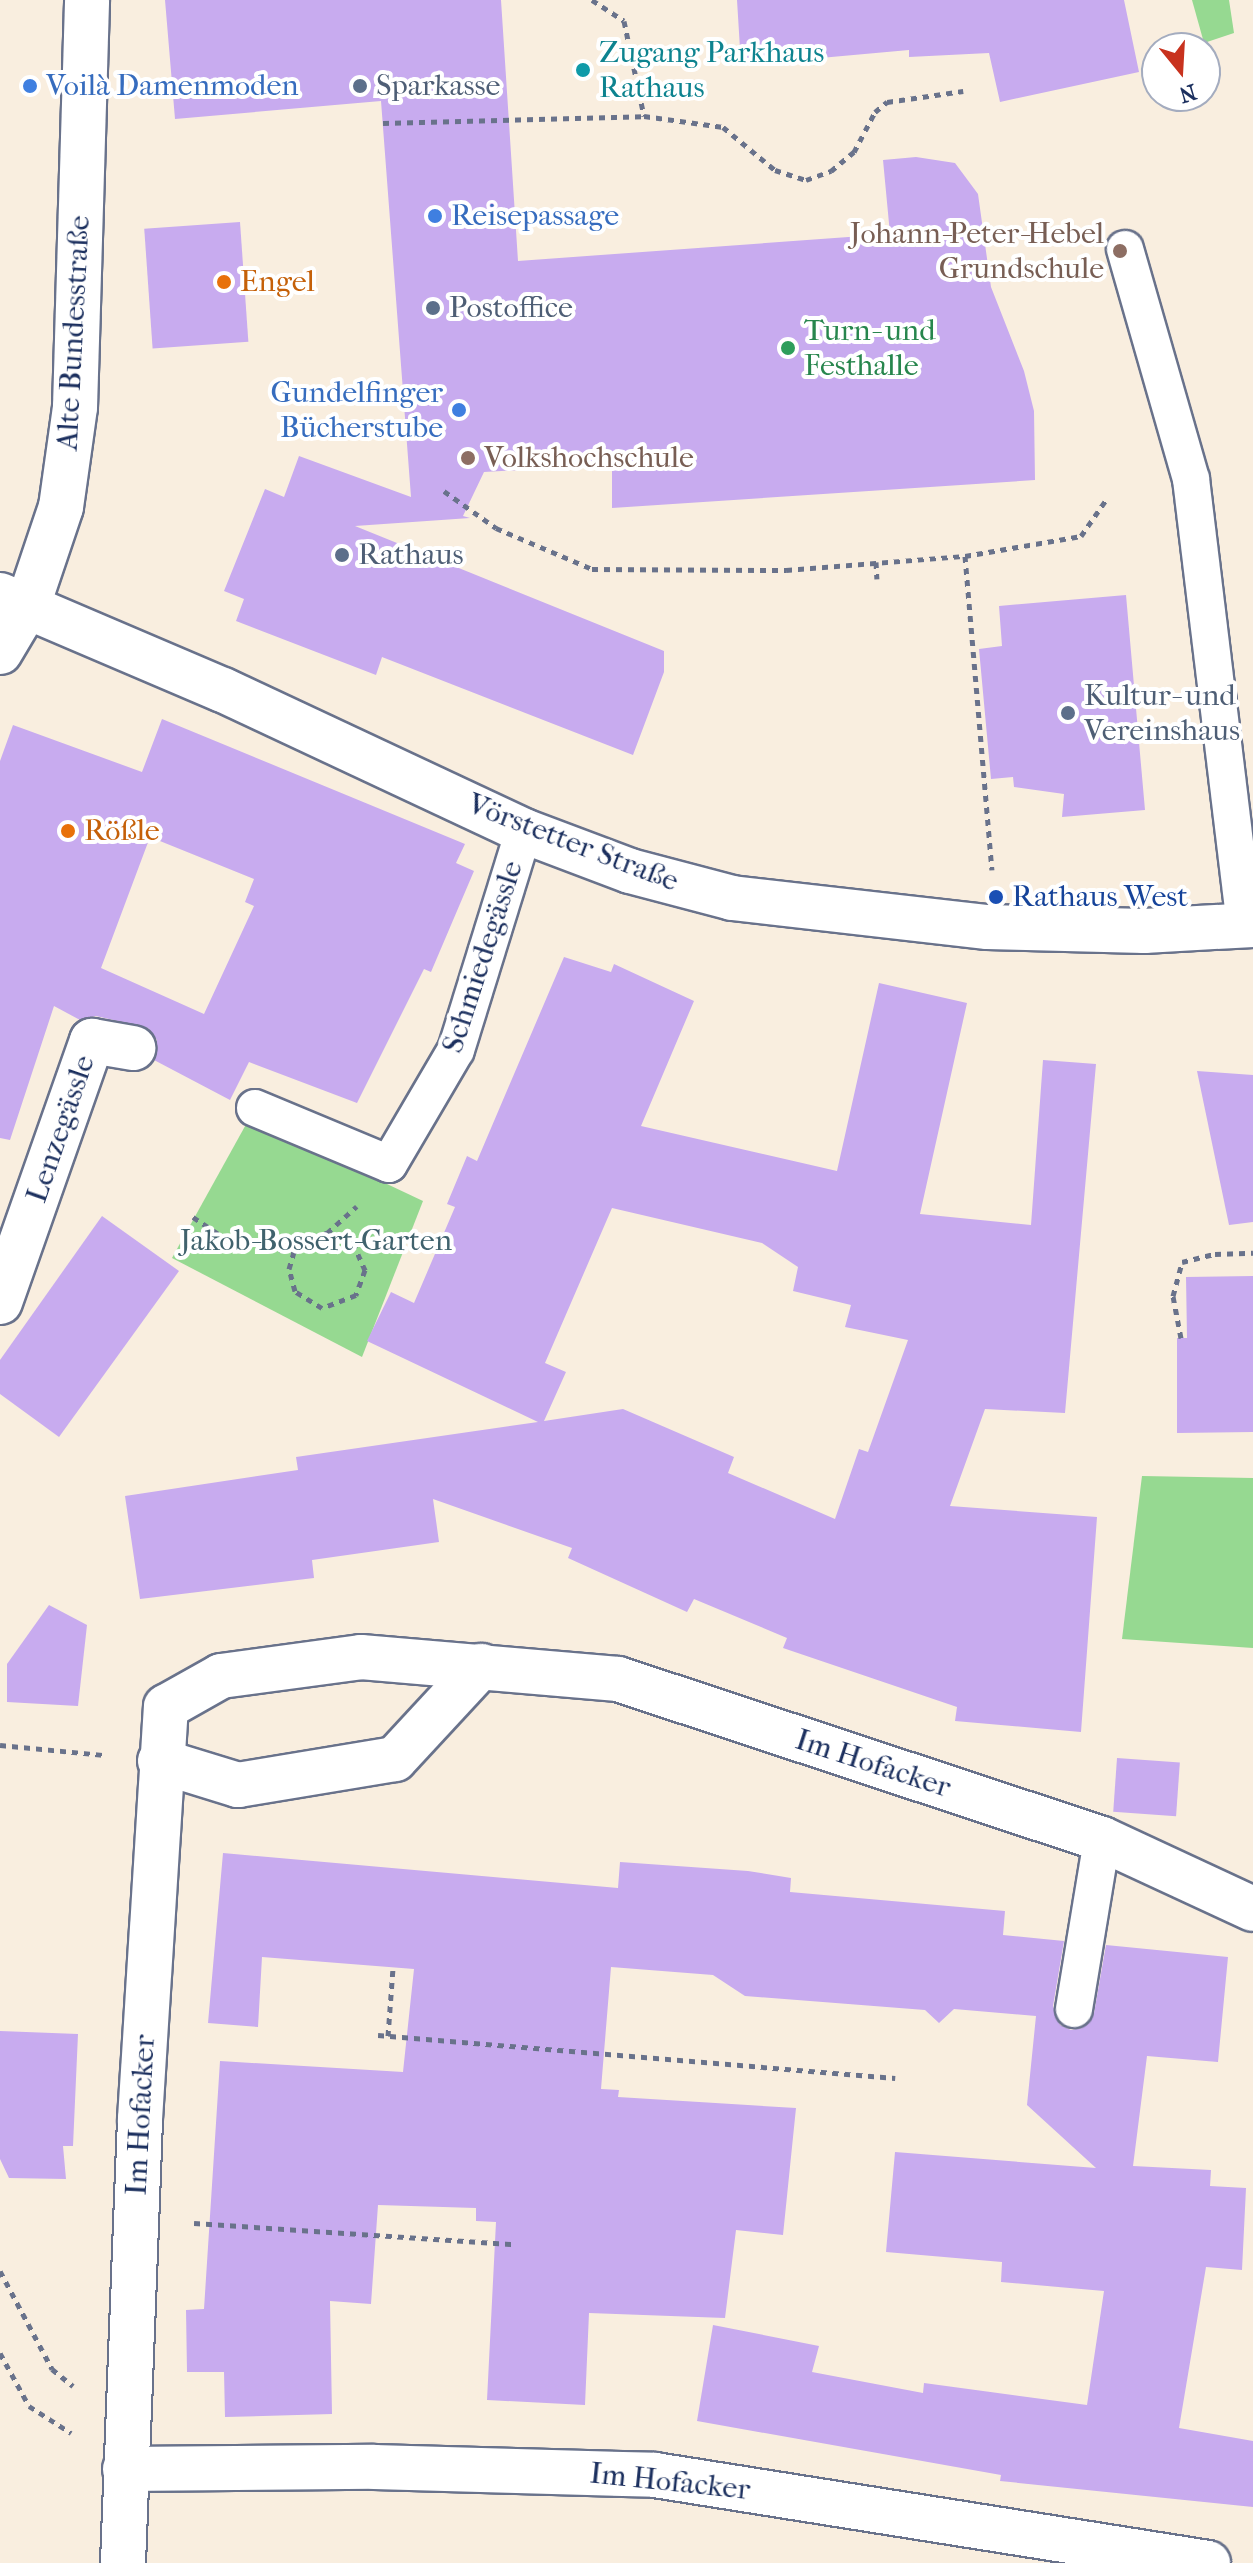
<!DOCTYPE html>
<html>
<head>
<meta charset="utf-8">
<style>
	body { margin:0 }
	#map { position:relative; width:1253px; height:2563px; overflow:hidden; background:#f9eedf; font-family:"IM FELL French Canon",serif }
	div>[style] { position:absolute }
	.green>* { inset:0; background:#96d991 }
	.building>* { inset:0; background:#c8abef; transform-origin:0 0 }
	.path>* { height:5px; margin-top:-2.5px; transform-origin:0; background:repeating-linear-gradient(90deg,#69728b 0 6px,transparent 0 12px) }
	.roads { filter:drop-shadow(2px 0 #69728b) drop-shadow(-2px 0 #69728b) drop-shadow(0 2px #69728b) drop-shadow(0 -2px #69728b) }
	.service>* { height:36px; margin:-18px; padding:0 18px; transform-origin:18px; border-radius:18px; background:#fff }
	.pedestrian>* { height:44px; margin:-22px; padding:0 22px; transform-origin:22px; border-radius:22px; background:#fff }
	.minor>* { height:44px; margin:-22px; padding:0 22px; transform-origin:22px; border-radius:22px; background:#fff }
	.tertiary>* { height:44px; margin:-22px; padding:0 22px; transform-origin:22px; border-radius:22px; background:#fff }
	.dots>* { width:22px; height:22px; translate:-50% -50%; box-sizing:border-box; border:4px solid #fff; border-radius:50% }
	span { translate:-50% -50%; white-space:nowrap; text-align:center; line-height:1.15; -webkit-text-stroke:8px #fff; paint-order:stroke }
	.culture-label { font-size:30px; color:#0d838f }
	.left { translate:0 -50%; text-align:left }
	.shop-label { font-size:30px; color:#366cbe }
	.right { translate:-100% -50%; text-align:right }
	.service-label { font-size:30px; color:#4e5e75 }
	.education-label { font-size:30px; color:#785e54 }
	.food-label { font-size:30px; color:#c56008 }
	.leisure-label { font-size:30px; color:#27864d }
	.street-label { font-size:30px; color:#1b2f5e }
	.transit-label { font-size:30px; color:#164399 }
	.park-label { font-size:30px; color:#40626d }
	.north { position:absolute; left:1141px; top:32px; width:80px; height:80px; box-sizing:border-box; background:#fff; border:2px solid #a4acbf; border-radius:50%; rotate:162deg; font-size:22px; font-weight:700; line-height:32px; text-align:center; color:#1b2f5e }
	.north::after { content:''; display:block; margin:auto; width:28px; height:36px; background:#c8321e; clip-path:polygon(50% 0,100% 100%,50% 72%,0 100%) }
</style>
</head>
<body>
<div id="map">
	<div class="green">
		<div style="clip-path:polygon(1192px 0,1229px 0,1234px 33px,1204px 43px)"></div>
		<div style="clip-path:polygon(249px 1119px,423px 1201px,362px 1357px,172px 1258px)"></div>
		<div style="clip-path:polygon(1142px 1476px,1253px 1478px,1253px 1648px,1122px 1639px)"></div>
	</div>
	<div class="building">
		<div style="clip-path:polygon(165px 0,501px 0,518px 261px,890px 234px,883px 160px,916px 157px,955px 163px,978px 194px,991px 287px,1024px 371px,1034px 411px,1035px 480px,612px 508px,612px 465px,484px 472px,463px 516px,470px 518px,355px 526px,664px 651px,664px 672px,633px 755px,382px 657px,376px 675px,236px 621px,244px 599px,224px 591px,265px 489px,284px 497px,299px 456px,411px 497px,381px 101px,175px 119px)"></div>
		<div style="clip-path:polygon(737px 0,1124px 0,1139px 72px,1000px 102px,989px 53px,909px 57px,909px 50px,741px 65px)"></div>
		<div style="left:240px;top:222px;width:120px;height:96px;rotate:86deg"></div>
		<div style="clip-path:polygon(1126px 595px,1145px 810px,1062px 817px,1064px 794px,1014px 787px,1013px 777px,991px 779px,979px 649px,1002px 646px,999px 606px)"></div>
		<div style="clip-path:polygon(evenodd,162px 719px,465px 844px,456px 863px,474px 871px,431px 972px,424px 969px,357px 1103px,249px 1062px,230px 1100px,154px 1060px,157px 1040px,148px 1028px,96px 1016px,80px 1020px,54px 1006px,10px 1140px,0 1138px,0 761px,13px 725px,142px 772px,162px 719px,150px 837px,254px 879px,245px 902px,254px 906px,204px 1014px,101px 968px,150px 837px)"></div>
		<div style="clip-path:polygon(evenodd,564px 957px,611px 972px,614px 964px,694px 1001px,641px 1126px,837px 1171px,879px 983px,967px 1003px,920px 1214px,1031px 1225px,1043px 1060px,1096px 1064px,1065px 1413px,985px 1409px,950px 1506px,1097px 1517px,1081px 1732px,955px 1721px,957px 1707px,783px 1648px,787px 1638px,694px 1599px,687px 1612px,568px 1558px,572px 1548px,433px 1499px,439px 1542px,312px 1560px,314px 1578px,140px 1599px,125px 1496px,298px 1470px,296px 1457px,538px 1422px,367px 1341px,391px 1292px,414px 1303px,455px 1207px,447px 1204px,467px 1156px,477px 1161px,564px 957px,612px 1208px,762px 1243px,798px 1267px,793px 1291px,851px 1305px,845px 1327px,908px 1340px,868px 1452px,859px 1449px,835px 1519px,728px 1473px,734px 1457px,623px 1409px,544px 1421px,566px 1372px,545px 1363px,612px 1208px)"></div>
		<div style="clip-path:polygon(1197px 1071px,1253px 1075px,1253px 1222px,1229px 1225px)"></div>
		<div style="clip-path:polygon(102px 1216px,179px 1271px,59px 1437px,0 1394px,0 1360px)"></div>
		<div style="clip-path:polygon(1253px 1276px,1253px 1432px,1177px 1433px,1177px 1338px,1187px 1338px,1186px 1277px)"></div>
		<div style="clip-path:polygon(49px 1605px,87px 1625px,78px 1706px,7px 1702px,7px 1664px)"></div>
		<div style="left:1117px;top:1758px;width:63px;height:54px;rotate:4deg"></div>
		<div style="clip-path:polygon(223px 1853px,618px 1888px,620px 1862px,748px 1871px,791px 1878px,790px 1892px,1005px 1911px,1003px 1935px,1064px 1941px,1053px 2006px,1060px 2025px,1071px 2030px,1082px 2028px,1094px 2013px,1106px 1945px,1228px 1957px,1218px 2062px,1147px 2056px,1133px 2166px,1211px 2170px,1210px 2186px,1246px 2188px,1242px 2270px,1206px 2267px,1179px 2428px,1253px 2441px,1253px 2507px,1000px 2481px,1001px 2475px,697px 2421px,713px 2325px,819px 2346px,812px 2372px,923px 2393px,924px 2383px,1087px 2405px,1104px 2291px,1001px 2282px,1002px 2262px,886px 2252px,895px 2152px,1096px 2168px,1027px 2105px,1036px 2016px,954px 2009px,939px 2023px,925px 2010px,745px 1996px,713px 1975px,611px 1967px,601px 2089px,619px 2090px,618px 2097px,796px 2108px,783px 2235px,736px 2230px,725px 2318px,589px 2313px,585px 2405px,487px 2400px,496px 2222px,476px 2221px,476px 2208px,378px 2205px,371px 2304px,330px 2301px,332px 2414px,225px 2417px,224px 2372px,187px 2372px,186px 2310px,204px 2309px,220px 2061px,403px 2072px,414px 1969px,262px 1957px,258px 2027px,208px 2023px)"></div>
		<div style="clip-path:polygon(0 2031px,78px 2034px,73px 2146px,63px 2146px,66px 2179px,9px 2178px,0 2159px)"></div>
	</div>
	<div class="path">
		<div style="left:592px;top:0;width:38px;rotate:33deg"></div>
		<div style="left:624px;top:21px;width:97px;rotate:78.1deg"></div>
		<div style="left:383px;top:123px;width:261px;rotate:-1.5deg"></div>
		<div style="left:644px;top:116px;width:80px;rotate:7.9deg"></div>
		<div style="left:723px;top:127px;width:67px;rotate:39.6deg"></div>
		<div style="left:775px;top:170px;width:33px;rotate:18deg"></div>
		<div style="left:806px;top:180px;width:27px;rotate:-20deg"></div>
		<div style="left:831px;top:171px;width:30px;rotate:-40deg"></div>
		<div style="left:854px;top:152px;width:45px;rotate:-62.3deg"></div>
		<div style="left:875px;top:112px;width:16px;rotate:-40deg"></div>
		<div style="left:887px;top:102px;width:77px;rotate:-8.2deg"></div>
		<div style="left:444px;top:491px;width:64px;rotate:35.4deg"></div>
		<div style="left:496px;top:528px;width:104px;rotate:23.1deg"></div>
		<div style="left:592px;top:569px;width:194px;rotate:0.3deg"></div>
		<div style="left:786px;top:570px;width:180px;rotate:-4.5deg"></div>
		<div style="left:965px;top:556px;width:118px;rotate:-9.8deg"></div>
		<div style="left:1081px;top:536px;width:47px;rotate:-55.3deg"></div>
		<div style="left:965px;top:556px;width:315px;rotate:85.1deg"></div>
		<div style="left:876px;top:562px;width:17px;rotate:87deg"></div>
		<div style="left:193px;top:1217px;width:47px;rotate:33.7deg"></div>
		<div style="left:232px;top:1243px;width:63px;rotate:8.3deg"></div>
		<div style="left:327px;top:1233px;width:28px;rotate:21deg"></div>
		<div style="left:353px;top:1243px;width:30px;rotate:66deg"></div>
		<div style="left:365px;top:1270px;width:27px;rotate:110deg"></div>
		<div style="left:356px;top:1295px;width:36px;rotate:159deg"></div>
		<div style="left:322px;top:1308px;width:32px;rotate:-148deg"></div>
		<div style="left:295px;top:1291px;width:23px;rotate:-105deg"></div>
		<div style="left:289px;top:1269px;width:18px;rotate:-74deg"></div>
		<div style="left:294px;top:1252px;width:14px;rotate:-54deg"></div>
		<div style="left:302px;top:1241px;width:26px;rotate:-18deg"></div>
		<div style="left:327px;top:1233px;width:40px;rotate:-42deg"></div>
		<div style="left:1181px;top:1338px;width:43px;rotate:-100.8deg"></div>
		<div style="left:1173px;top:1296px;width:35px;rotate:-75deg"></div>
		<div style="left:1182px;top:1262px;width:34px;rotate:-14deg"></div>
		<div style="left:1215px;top:1254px;width:38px;rotate:-2deg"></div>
		<div style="left:0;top:1745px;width:103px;rotate:5.5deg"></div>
		<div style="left:378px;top:2035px;width:519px;rotate:4.75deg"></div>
		<div style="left:388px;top:2036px;width:68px;rotate:-85.8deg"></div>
		<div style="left:194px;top:2223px;width:319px;rotate:3.8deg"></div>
		<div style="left:0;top:2271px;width:111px;rotate:62deg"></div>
		<div style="left:52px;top:2369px;width:27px;rotate:39deg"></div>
		<div style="left:0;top:2353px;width:60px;rotate:61.3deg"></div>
		<div style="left:29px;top:2406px;width:50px;rotate:32.7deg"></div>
	</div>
	<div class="roads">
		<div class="service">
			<div style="left:1125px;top:249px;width:239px;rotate:74deg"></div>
			<div style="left:1191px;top:479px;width:450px;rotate:83.1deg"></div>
			<div style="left:255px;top:1108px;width:145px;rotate:22.7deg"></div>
			<div style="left:389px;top:1164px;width:132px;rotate:-59.6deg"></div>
			<div style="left:456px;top:1050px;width:229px;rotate:-72.8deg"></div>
			<div style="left:1074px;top:2009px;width:172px;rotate:-80.6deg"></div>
		</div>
		<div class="pedestrian">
			<div style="left:0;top:1302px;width:277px;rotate:-70.6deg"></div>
			<div style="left:92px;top:1041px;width:42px;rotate:9.7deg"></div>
		</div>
		<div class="minor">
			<div style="left:160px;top:1761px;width:82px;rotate:17.1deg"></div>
			<div style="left:238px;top:1785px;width:159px;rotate:-9.4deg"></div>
			<div style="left:395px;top:1759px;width:127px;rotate:-47.2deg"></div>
			<div style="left:125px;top:2469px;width:249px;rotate:-0.5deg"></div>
			<div style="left:374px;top:2467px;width:281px;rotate:1.6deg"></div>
			<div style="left:655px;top:2475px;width:560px;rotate:9.04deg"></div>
			<div style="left:123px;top:2563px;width:444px;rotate:-87.8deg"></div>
			<div style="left:140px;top:2119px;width:413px;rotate:-86.4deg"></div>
			<div style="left:166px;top:1707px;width:63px;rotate:-29.4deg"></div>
			<div style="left:221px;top:1676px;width:141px;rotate:-7.7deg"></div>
			<div style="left:361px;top:1657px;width:258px;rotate:4.9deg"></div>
			<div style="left:618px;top:1679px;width:510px;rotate:18.29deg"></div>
			<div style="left:1102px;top:1839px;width:166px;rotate:24.9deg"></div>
		</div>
		<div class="tertiary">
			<div style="left:0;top:595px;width:242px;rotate:23.1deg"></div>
			<div style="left:223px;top:690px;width:332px;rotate:25.1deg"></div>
			<div style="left:524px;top:831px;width:113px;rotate:20.7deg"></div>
			<div style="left:630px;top:871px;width:106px;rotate:14.8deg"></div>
			<div style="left:732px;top:898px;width:257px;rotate:6.5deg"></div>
			<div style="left:987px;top:927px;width:157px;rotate:1.5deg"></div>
			<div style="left:1144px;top:931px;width:109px;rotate:-3.2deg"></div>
			<div style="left:0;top:652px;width:55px;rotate:-59.2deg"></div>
			<div style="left:28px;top:605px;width:103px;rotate:-71.4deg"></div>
			<div style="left:61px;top:507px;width:101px;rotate:-82deg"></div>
			<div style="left:75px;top:407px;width:407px;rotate:-88.3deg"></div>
		</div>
	</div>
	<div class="dots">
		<div style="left:583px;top:70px;background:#0f9aa8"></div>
		<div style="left:30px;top:86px;background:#3f7fe0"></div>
		<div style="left:360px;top:86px;background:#5c6f8a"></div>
		<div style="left:435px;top:216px;background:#3f7fe0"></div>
		<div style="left:1120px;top:251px;background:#8d6e63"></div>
		<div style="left:224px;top:282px;background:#e8710a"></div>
		<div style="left:433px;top:308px;background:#5c6f8a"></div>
		<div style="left:788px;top:348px;background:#2e9e5b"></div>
		<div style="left:459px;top:410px;background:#3f7fe0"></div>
		<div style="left:468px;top:458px;background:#8d6e63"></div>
		<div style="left:342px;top:555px;background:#5c6f8a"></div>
		<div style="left:1068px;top:713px;background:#5c6f8a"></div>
		<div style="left:68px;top:831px;background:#e8710a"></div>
		<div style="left:996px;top:897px;background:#1a4fb4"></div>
	</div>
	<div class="culture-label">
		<span class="left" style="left:599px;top:70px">Zugang Parkhaus<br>Rathaus</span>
	</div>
	<div class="shop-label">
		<span class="left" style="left:46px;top:86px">Voilà Damenmoden</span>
		<span class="left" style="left:451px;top:216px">Reisepassage</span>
		<span class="right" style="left:443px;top:410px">Gundelfinger<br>Bücherstube</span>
	</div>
	<div class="service-label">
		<span class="left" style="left:376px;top:86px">Sparkasse</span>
		<span class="left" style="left:449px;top:308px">Postoffice</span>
		<span class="left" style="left:358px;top:555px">Rathaus</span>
		<span class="left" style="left:1084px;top:713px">Kultur- und<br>Vereinshaus</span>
	</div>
	<div class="education-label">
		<span class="right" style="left:1104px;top:251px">Johann-Peter-Hebel<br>Grundschule</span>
		<span class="left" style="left:484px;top:458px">Volkshochschule</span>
	</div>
	<div class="food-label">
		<span class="left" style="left:240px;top:282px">Engel</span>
		<span class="left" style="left:84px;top:831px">Rößle</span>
	</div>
	<div class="leisure-label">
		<span class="left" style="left:804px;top:348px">Turn- und<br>Festhalle</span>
	</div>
	<div class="street-label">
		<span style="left:74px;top:333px;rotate:-87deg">Alte Bundesstraße</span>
		<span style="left:573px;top:843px;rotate:21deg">Vörstetter Straße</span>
		<span style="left:483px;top:957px;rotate:-72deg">Schmiedegässle</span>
		<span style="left:61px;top:1129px;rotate:-71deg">Lenzegässle</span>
		<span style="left:873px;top:1764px;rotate:18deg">Im Hofacker</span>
		<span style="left:141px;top:2115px;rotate:-87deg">Im Hofacker</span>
		<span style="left:670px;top:2482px;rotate:6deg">Im Hofacker</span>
	</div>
	<div class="transit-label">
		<span class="left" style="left:1012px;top:897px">Rathaus West</span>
	</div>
	<div class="park-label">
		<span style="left:316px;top:1241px">Jakob-Bossert-Garten</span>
	</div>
	<div class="north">N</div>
</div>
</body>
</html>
